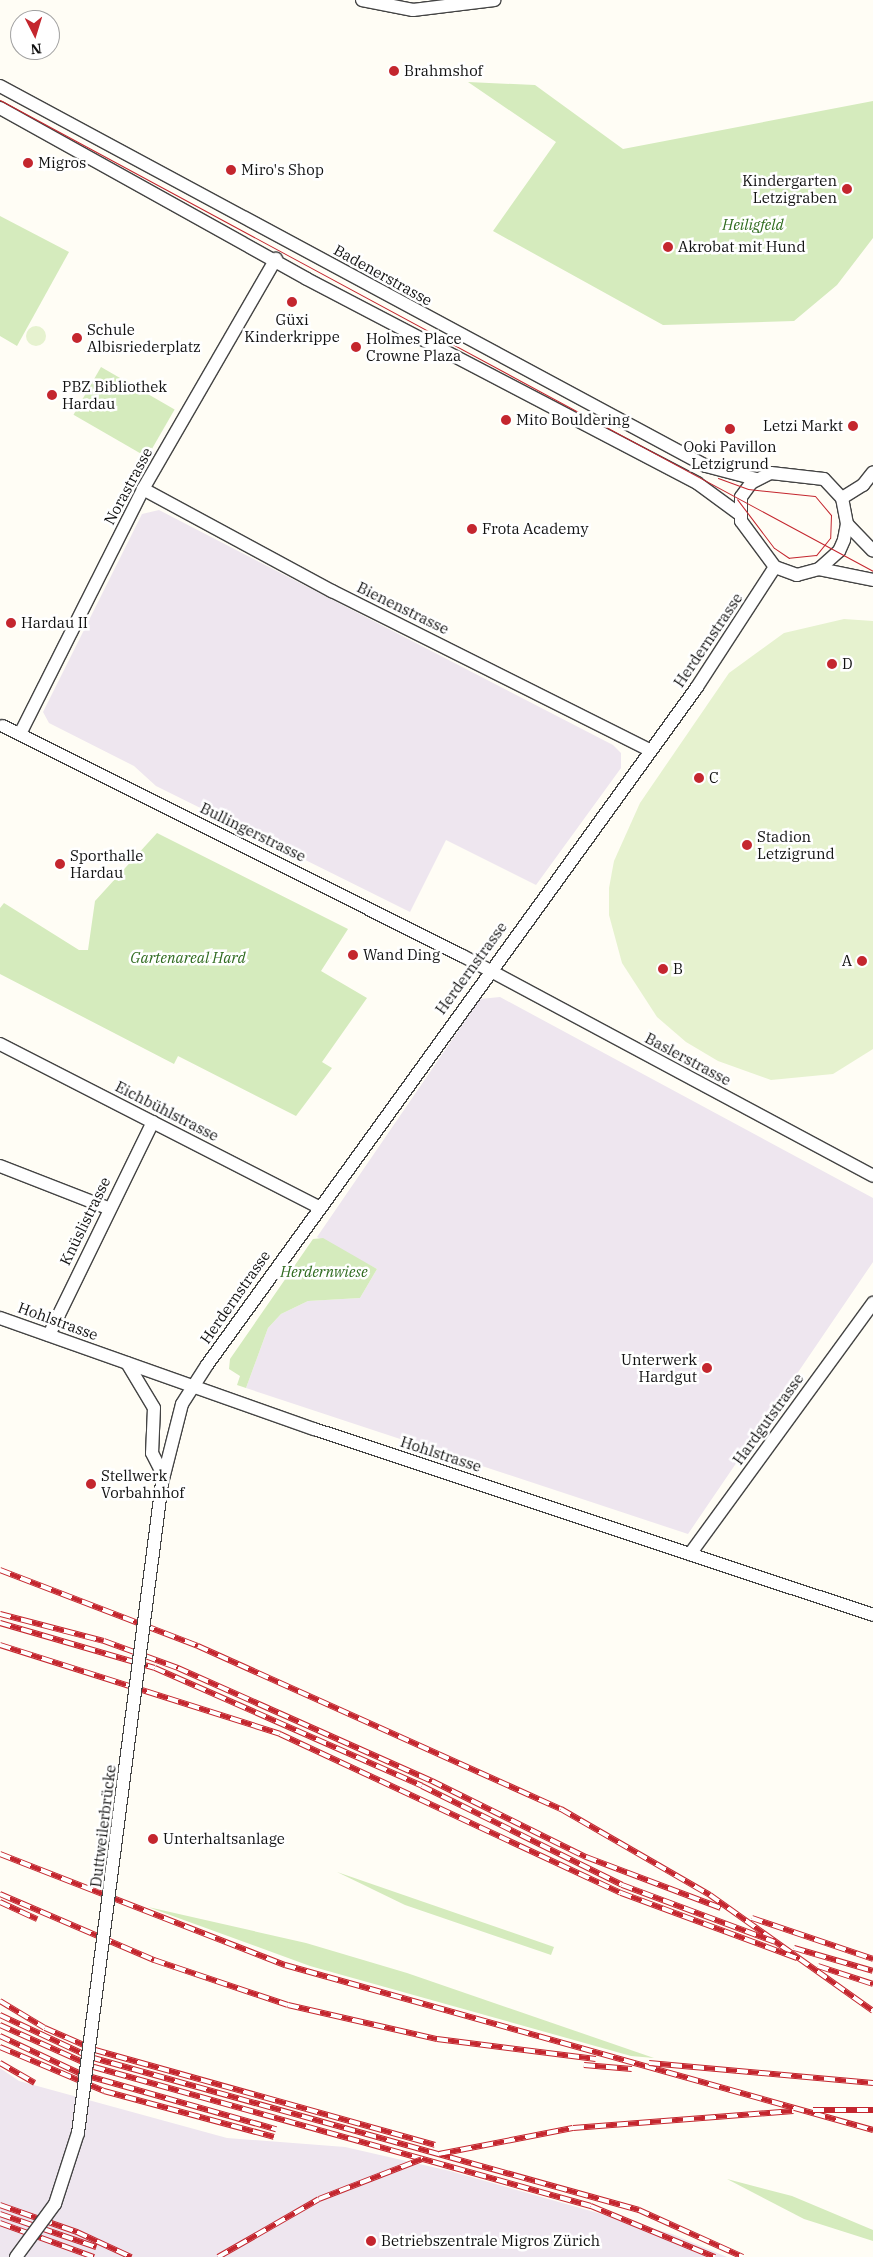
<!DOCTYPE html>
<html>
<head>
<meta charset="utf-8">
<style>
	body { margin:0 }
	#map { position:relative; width:873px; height:2257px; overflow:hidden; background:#fffdf5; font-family:"IBM Plex Serif",serif }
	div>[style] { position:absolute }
	.industrial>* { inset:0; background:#eee6ef }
	.green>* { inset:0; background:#d5ebbd; transform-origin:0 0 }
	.pitch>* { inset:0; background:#e6f2cf }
	.round { border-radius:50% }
	.roads { filter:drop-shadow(1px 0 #444) drop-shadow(-1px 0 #444) drop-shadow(0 1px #444) drop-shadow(0 -1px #444) }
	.minor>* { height:12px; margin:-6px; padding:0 6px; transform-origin:6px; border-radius:6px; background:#fff }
	.tram>* { height:1px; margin:-0.5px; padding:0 0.5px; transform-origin:0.5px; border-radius:0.5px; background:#c4262e }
	.rail>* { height:5.5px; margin-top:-2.75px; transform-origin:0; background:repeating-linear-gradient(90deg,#fff 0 11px,#c4262e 0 22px); box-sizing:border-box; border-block:1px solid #c4262e }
	.bridges { filter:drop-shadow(1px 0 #444) drop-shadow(-1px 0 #444) drop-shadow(0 1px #444) drop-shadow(0 -1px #444) }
	.minor-bridge>* { height:12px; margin:-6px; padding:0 6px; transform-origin:6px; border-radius:6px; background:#fff }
	.dots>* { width:14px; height:14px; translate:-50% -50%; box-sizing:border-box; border:2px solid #fff; border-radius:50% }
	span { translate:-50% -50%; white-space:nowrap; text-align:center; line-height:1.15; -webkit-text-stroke:5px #fff; paint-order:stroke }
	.poi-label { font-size:15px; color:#111 }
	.left { translate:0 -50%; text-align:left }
	.right { translate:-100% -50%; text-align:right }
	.park-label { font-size:15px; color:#2f6b1f; font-style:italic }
	.street-label { font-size:15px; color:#111 }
	.north { position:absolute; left:10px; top:10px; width:50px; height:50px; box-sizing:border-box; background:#fff; border:1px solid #a0a0a0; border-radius:50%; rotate:175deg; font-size:14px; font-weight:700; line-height:20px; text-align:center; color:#111 }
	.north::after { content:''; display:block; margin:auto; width:18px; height:22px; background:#c4262e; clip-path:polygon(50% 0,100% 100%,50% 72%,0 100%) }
</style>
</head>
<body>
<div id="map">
	<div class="industrial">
		<div style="clip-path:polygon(159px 510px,613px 745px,621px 753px,621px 768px,536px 885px,446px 840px,410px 912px,156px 786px,134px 766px,49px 723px,43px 712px,142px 514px)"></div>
		<div style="clip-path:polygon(500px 997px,873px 1198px,873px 1262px,688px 1534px,246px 1388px,268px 1328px,281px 1314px,308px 1301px,360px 1298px,377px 1269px,317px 1237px,480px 999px)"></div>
		<div style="clip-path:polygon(0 2068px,19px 2081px,227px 2138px,345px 2147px,450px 2171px,672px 2234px,727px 2257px,0 2257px)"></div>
	</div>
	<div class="green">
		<div style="clip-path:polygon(468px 82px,535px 85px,623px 149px,873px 101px,873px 238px,837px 285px,794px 321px,663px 325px,493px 231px,556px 142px)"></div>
		<div style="clip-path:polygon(0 216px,69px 252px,17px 346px,0 336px)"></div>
		<div style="left:101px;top:367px;width:85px;height:55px;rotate:30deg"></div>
		<div style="clip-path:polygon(157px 833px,348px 929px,321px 971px,367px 998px,322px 1062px,332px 1068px,296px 1116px,178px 1056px,174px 1064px,0 974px,0 908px,4px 903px,79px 950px,88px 950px,95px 901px)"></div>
		<div style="clip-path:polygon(323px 1238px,377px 1269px,360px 1298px,308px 1301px,281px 1314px,268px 1328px,246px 1388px,237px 1385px,240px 1376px,229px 1369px,230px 1359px,313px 1239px)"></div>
		<div style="clip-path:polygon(337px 1872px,554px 1947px,551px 1955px,405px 1905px)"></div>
		<div style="clip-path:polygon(148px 1907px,306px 1943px,407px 1973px,654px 2058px,631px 2056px,310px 1966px)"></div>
		<div style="clip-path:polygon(727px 2179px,792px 2196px,873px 2230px,873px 2241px,804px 2219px)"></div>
	</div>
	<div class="pitch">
		<div class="round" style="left:26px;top:326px;width:20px;height:20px"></div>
		<div style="clip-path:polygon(844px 619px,873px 621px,873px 1049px,833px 1074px,771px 1080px,718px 1061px,686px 1042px,657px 1017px,622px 963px,609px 915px,609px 888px,614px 861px,640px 803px,729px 673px,784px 633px)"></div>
	</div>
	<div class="roads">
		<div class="minor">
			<div style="left:362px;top:0;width:52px;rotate:11.1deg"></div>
			<div style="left:413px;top:10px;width:82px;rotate:-7deg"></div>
			<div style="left:0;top:86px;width:802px;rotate:28.29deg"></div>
			<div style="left:706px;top:466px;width:52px;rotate:14.6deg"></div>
			<div style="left:0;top:108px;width:351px;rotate:29.1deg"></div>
			<div style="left:307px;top:279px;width:440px;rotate:27.6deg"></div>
			<div style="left:697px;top:483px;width:51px;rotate:36.2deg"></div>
			<div style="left:771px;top:473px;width:53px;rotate:6.5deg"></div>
			<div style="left:824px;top:479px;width:26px;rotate:47deg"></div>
			<div style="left:842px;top:498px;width:26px;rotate:79deg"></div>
			<div style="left:847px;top:524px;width:16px;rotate:101deg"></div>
			<div style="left:844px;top:540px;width:12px;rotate:114deg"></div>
			<div style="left:839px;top:551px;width:27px;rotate:138deg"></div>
			<div style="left:819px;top:569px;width:23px;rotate:165deg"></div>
			<div style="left:797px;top:575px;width:23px;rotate:-160deg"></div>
			<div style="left:775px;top:567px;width:57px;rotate:-126.5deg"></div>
			<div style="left:741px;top:521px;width:24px;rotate:-90deg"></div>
			<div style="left:741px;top:497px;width:17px;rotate:-54deg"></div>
			<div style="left:751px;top:483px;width:22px;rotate:-27deg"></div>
			<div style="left:143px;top:489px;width:215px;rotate:28.4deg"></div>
			<div style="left:332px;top:591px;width:356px;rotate:26.6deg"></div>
			<div style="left:842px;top:498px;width:25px;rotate:-32deg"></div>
			<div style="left:863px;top:485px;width:16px;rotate:-52deg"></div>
			<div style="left:847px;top:524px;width:37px;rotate:46deg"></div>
			<div style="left:819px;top:569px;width:55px;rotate:11.5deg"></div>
			<div style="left:3px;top:726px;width:514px;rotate:26.57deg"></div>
			<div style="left:463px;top:956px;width:465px;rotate:28.2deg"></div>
			<div style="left:20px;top:734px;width:274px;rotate:-63.3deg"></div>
			<div style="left:143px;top:489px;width:266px;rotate:-60deg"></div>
			<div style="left:0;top:1044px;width:357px;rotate:27.1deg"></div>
			<div style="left:0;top:1166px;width:116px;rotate:21.3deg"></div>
			<div style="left:0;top:1318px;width:333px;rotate:19.5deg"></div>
			<div style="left:314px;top:1429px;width:589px;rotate:18.4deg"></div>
			<div style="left:49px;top:1335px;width:237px;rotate:-64deg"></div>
			<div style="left:127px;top:1363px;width:52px;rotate:59deg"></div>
			<div style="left:154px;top:1408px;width:45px;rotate:92.5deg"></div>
			<div style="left:152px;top:1453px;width:25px;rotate:63deg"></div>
			<div style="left:162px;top:1483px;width:81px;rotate:-75.8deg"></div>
			<div style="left:182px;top:1404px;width:46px;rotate:-57.3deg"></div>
			<div style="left:207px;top:1365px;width:837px;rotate:-54.14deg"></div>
			<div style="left:697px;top:687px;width:143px;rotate:-57deg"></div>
			<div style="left:690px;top:1554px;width:311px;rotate:-53.9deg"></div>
		</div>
	</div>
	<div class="tram">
		<div style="left:0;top:100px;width:992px;rotate:28.35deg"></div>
		<div style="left:718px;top:478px;width:32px;rotate:20deg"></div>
		<div style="left:748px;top:489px;width:67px;rotate:6deg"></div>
		<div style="left:815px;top:496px;width:25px;rotate:50deg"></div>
		<div style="left:831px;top:515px;width:23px;rotate:92deg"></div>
		<div style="left:830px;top:538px;width:22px;rotate:129deg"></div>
		<div style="left:816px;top:555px;width:27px;rotate:174deg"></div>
		<div style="left:789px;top:558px;width:18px;rotate:-146deg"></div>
		<div style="left:774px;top:548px;width:61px;rotate:-127.1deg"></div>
	</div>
	<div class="rail">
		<div style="left:0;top:1570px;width:212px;rotate:21deg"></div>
		<div style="left:198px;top:1646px;width:398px;rotate:24.2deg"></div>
		<div style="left:561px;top:1809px;width:172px;rotate:30deg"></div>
		<div style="left:710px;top:1895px;width:200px;rotate:35.4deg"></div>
		<div style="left:0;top:1614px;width:107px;rotate:14.6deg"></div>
		<div style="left:104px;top:1641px;width:79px;rotate:20deg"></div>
		<div style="left:178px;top:1668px;width:278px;rotate:24deg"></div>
		<div style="left:432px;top:1781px;width:172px;rotate:26.3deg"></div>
		<div style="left:586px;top:1857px;width:144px;rotate:20.7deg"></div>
		<div style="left:0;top:1623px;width:161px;rotate:16.2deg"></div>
		<div style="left:155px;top:1668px;width:292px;rotate:23.8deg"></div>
		<div style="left:422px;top:1786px;width:223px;rotate:26.3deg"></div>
		<div style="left:622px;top:1885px;width:163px;rotate:20.4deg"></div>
		<div style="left:0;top:1645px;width:294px;rotate:17.6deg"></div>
		<div style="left:280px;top:1734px;width:376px;rotate:25deg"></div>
		<div style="left:621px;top:1893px;width:188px;rotate:20.3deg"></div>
		<div style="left:0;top:1854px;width:306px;rotate:21.3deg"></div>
		<div style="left:285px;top:1965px;width:611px;rotate:15.67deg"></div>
		<div style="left:0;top:1894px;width:168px;rotate:23.2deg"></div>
		<div style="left:154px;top:1960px;width:141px;rotate:18.6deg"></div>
		<div style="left:288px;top:2005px;width:153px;rotate:12.9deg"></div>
		<div style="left:437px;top:2039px;width:160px;rotate:7.2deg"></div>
		<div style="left:0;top:1902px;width:41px;rotate:24.7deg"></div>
		<div style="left:752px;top:1918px;width:128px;rotate:18.7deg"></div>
		<div style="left:794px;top:1948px;width:82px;rotate:16.2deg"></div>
		<div style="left:818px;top:1966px;width:58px;rotate:18.1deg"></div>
		<div style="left:0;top:2001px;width:52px;rotate:31deg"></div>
		<div style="left:45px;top:2028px;width:55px;rotate:23.7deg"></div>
		<div style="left:95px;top:2050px;width:353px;rotate:15.6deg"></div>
		<div style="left:0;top:2015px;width:99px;rotate:25deg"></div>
		<div style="left:90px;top:2057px;width:570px;rotate:15.57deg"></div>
		<div style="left:639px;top:2210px;width:114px;rotate:24.3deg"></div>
		<div style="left:0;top:2025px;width:103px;rotate:24.1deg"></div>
		<div style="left:94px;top:2067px;width:516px;rotate:15.63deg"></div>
		<div style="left:591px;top:2206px;width:134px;rotate:22.4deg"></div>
		<div style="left:0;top:2036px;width:89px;rotate:25.1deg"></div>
		<div style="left:81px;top:2074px;width:203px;rotate:15.8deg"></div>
		<div style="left:0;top:2047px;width:113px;rotate:22.9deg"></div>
		<div style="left:104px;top:2091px;width:176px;rotate:15.1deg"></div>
		<div style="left:0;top:2063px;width:40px;rotate:29.7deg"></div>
		<div style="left:649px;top:2063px;width:225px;rotate:5.1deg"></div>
		<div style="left:584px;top:2065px;width:48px;rotate:4.8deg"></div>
		<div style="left:813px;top:2110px;width:60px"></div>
		<div style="left:439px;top:2154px;width:136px;rotate:-11deg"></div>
		<div style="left:573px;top:2128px;width:221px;rotate:-4.4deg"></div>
		<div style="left:0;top:2205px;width:82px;rotate:19.3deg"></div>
		<div style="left:77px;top:2232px;width:60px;rotate:24.8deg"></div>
		<div style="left:0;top:2214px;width:102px;rotate:19deg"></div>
		<div style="left:0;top:2223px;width:100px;rotate:19.9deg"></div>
		<div style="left:218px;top:2257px;width:116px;rotate:-29.9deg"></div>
		<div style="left:319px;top:2199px;width:110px;rotate:-21.2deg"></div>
	</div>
	<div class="bridges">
		<div class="minor-bridge">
			<div style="left:16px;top:2257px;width:66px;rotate:-53.7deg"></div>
			<div style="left:55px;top:2204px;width:75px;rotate:-72.1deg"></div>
			<div style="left:78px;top:2133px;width:655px;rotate:-82.64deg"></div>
		</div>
	</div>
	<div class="dots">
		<div style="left:394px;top:71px;background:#c4262e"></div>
		<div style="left:28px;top:163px;background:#c4262e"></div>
		<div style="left:231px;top:170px;background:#c4262e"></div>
		<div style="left:847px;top:189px;background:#c4262e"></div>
		<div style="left:668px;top:247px;background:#c4262e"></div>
		<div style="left:292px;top:302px;background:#c4262e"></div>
		<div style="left:77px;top:338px;background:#c4262e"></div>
		<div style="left:356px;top:347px;background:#c4262e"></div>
		<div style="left:52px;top:395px;background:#c4262e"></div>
		<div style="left:506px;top:420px;background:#c4262e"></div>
		<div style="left:853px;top:426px;background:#c4262e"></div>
		<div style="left:730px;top:429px;background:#c4262e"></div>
		<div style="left:472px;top:529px;background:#c4262e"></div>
		<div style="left:11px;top:623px;background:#c4262e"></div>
		<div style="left:832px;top:664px;background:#c4262e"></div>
		<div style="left:699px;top:778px;background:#c4262e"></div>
		<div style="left:747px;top:845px;background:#c4262e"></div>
		<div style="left:60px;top:864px;background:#c4262e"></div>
		<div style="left:353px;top:955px;background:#c4262e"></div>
		<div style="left:862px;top:961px;background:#c4262e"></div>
		<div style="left:663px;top:969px;background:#c4262e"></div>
		<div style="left:707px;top:1368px;background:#c4262e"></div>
		<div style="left:91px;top:1484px;background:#c4262e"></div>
		<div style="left:153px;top:1839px;background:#c4262e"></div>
		<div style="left:371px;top:2241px;background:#c4262e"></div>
	</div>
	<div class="poi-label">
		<span class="left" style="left:404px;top:71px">Brahmshof</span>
		<span class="left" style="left:38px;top:163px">Migros</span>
		<span class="left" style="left:241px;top:170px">Miro's Shop</span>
		<span class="right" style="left:837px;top:189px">Kindergarten<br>Letzigraben</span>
		<span class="left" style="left:678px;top:247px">Akrobat mit Hund</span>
		<span style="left:292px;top:328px">Güxi<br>Kinderkrippe</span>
		<span class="left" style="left:87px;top:338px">Schule<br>Albisriederplatz</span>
		<span class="left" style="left:366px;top:347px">Holmes Place<br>Crowne Plaza</span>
		<span class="left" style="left:62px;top:395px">PBZ Bibliothek<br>Hardau</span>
		<span class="left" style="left:516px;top:420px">Mito Bouldering</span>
		<span class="right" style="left:843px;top:426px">Letzi Markt</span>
		<span style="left:730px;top:455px">Ooki Pavillon<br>Letzigrund</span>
		<span class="left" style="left:482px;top:529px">Frota Academy</span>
		<span class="left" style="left:21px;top:623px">Hardau II</span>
		<span class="left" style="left:842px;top:664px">D</span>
		<span class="left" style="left:709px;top:778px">C</span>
		<span class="left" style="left:757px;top:845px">Stadion<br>Letzigrund</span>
		<span class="left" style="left:70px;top:864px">Sporthalle<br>Hardau</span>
		<span class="left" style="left:363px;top:955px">Wand Ding</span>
		<span class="right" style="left:852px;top:961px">A</span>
		<span class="left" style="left:673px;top:969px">B</span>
		<span class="right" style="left:697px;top:1368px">Unterwerk<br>Hardgut</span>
		<span class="left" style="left:101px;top:1484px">Stellwerk<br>Vorbahnhof</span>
		<span class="left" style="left:163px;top:1839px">Unterhaltsanlage</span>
		<span class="left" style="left:381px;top:2241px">Betriebszentrale Migros Zürich</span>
	</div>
	<div class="park-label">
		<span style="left:753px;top:225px">Heiligfeld</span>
		<span style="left:188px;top:958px">Gartenareal Hard</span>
		<span style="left:324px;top:1272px">Herdernwiese</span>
	</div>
	<div class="street-label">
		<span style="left:383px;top:275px;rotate:29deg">Badenerstrasse</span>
		<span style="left:128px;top:486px;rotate:-62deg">Norastrasse</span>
		<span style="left:403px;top:608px;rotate:26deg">Bienenstrasse</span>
		<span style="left:708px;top:640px;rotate:-56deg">Herdernstrasse</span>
		<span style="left:253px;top:832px;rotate:26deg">Bullingerstrasse</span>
		<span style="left:471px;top:968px;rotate:-54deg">Herdernstrasse</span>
		<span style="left:688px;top:1059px;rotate:28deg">Baslerstrasse</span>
		<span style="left:167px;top:1111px;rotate:27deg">Eichbühlstrasse</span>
		<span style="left:85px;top:1221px;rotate:-64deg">Knüslistrasse</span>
		<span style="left:235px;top:1297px;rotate:-55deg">Herdernstrasse</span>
		<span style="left:58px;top:1321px;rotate:20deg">Hohlstrasse</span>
		<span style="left:768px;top:1419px;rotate:-54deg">Hardgutstrasse</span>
		<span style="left:441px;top:1454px;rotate:18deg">Hohlstrasse</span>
		<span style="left:103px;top:1826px;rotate:-83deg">Duttweilerbrücke</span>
	</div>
	<div class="north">N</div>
</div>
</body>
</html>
